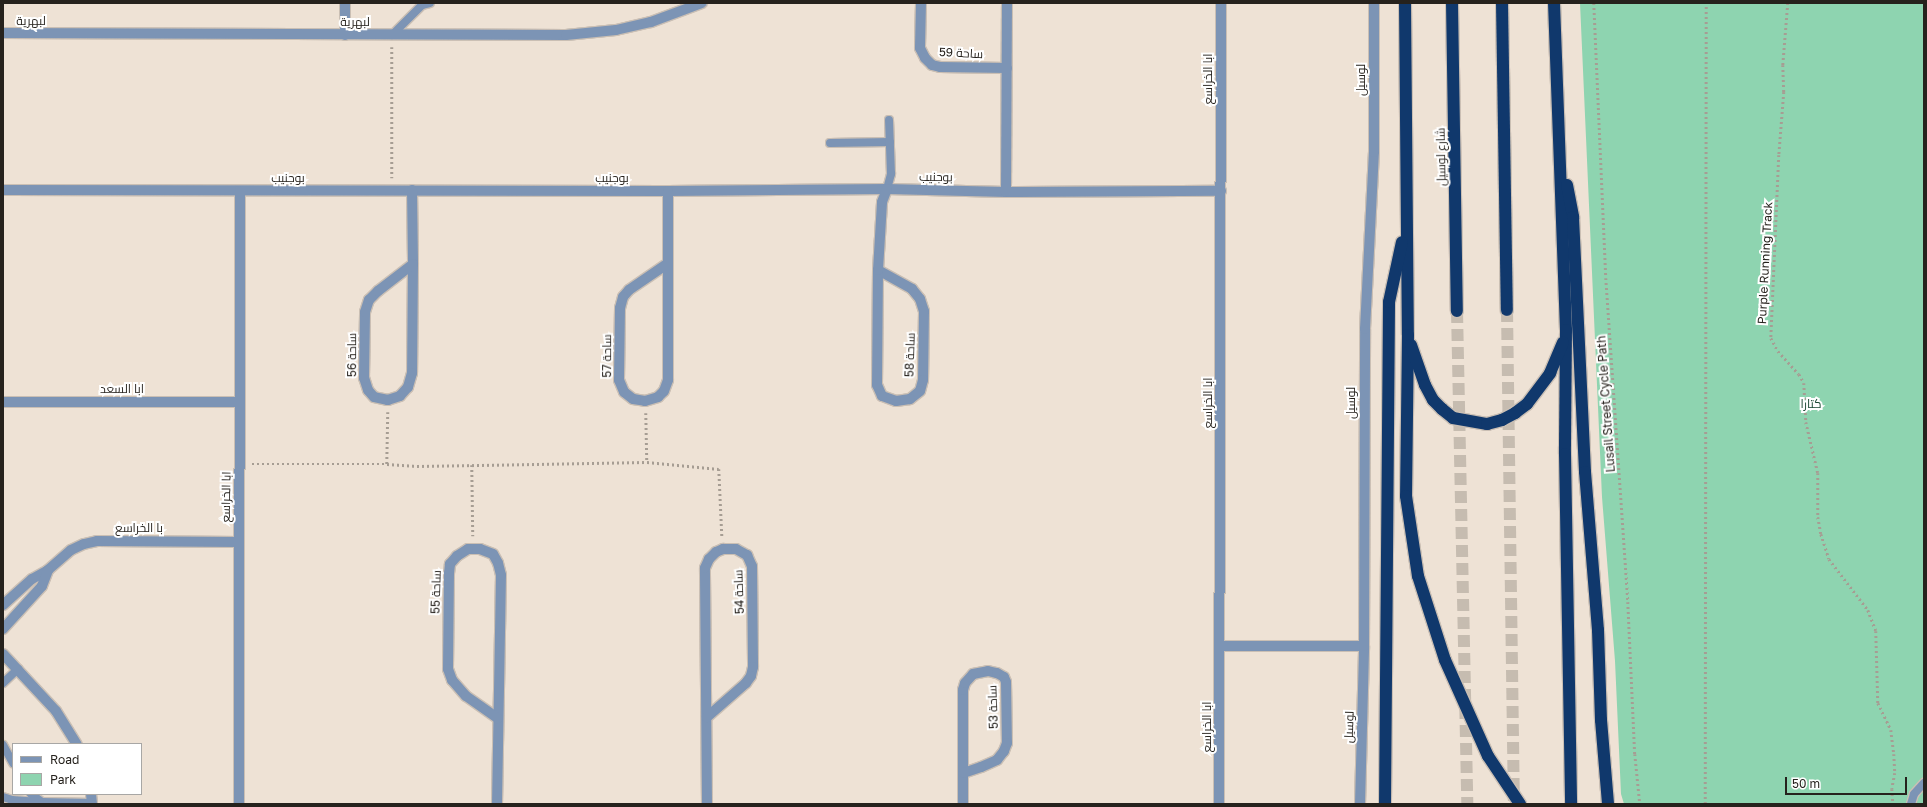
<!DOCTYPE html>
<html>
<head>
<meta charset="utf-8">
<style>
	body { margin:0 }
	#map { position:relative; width:1927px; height:807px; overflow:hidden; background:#eee2d5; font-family:"Golos Text",Cairo,sans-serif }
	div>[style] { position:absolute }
	.green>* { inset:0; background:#8ed4b0 }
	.highway-tunnel>* { height:12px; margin-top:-6px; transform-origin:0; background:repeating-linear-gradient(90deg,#c6bcb0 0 12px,transparent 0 18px) }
	.path>* { height:2.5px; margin-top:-1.25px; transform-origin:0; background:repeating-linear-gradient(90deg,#a69d93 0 2px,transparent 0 5px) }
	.roads { filter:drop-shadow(1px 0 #cabfb4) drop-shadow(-1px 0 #cabfb4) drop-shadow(0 1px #cabfb4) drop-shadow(0 -1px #cabfb4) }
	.lane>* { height:8px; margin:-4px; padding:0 4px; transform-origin:4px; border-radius:4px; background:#7c94b5 }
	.street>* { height:10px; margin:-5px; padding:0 5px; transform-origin:5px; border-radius:5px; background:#7c94b5 }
	.highway>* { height:12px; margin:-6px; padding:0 6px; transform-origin:6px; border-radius:6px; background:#10386c }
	span { translate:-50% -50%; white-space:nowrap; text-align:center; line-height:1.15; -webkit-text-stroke:4px #fff; paint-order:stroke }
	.street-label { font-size:12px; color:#26221d }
	.park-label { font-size:12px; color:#174530 }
	.frame { position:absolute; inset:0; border:4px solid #26221d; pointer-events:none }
	.legend { position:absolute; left:12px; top:743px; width:130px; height:52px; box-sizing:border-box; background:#fff; border:1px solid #a8a7a5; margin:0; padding:5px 7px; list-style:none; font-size:12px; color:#26221d }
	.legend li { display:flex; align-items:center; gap:8px; height:20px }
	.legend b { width:20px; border:1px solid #a8a7a5 }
	.scale { position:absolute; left:1785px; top:777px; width:122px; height:18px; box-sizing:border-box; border:2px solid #26221d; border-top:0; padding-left:5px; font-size:12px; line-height:14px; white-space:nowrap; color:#26221d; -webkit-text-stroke:3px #fff; paint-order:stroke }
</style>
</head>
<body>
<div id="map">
	<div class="green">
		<div style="clip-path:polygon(1580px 3px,1924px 3px,1924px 804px,1624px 804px,1621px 794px,1615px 661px,1602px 497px)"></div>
	</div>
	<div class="highway-tunnel">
		<div style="left:1507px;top:310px;width:491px;rotate:89.2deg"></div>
		<div style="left:1457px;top:311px;width:493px;rotate:88.8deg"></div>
	</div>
	<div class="path">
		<div style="left:1594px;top:3px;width:275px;rotate:87.5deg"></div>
		<div style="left:1606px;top:278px;width:325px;rotate:86.1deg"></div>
		<div style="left:1628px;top:602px;width:152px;rotate:87.4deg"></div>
		<div style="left:1635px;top:754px;width:50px;rotate:84.3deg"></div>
		<div style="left:1788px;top:3px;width:62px;rotate:94.6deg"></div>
		<div style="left:1783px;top:65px;width:27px;rotate:88deg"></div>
		<div style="left:1784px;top:92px;width:63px;rotate:94.5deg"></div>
		<div style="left:1779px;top:155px;width:183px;rotate:92.5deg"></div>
		<div style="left:1771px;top:338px;width:15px;rotate:62deg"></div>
		<div style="left:1778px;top:351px;width:31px;rotate:48deg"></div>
		<div style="left:1799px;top:374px;width:10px;rotate:61deg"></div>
		<div style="left:1804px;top:383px;width:39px;rotate:87deg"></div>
		<div style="left:1806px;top:422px;width:52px;rotate:76.8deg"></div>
		<div style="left:1818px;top:473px;width:44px;rotate:90deg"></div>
		<div style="left:1818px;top:517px;width:17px;rotate:80deg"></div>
		<div style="left:1821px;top:534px;width:26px;rotate:72deg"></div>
		<div style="left:1829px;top:559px;width:64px;rotate:52.6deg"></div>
		<div style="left:1868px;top:610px;width:22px;rotate:69deg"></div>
		<div style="left:1876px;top:631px;width:72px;rotate:88.4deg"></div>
		<div style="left:1878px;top:703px;width:30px;rotate:64deg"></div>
		<div style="left:1891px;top:730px;width:24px;rotate:83deg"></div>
		<div style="left:1894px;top:754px;width:19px;rotate:87deg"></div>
		<div style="left:1895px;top:773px;width:16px;rotate:101deg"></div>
		<div style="left:1892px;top:789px;width:15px;rotate:86deg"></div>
		<div style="left:392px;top:47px;width:131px;rotate:90deg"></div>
		<div style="left:388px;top:412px;width:52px;rotate:91.1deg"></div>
		<div style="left:387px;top:464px;width:30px;rotate:4deg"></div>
		<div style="left:417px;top:466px;width:230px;rotate:-1deg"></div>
		<div style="left:646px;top:413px;width:49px;rotate:88.8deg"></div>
		<div style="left:647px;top:462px;width:72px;rotate:5.6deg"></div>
		<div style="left:719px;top:469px;width:67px;rotate:87.4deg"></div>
		<div style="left:252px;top:464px;width:135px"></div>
		<div style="left:472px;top:465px;width:71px;rotate:89.2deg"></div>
		<div style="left:1705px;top:804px;width:801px;rotate:-89.93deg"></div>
	</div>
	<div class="roads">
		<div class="lane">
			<div style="left:392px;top:35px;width:42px;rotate:-45deg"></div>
			<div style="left:422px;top:5px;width:8px;rotate:-14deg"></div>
			<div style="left:830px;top:143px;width:60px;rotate:-1deg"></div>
			<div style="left:887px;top:189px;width:16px;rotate:-75deg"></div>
			<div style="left:891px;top:174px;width:54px;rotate:-92.1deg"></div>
			<div style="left:3px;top:683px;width:21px;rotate:-43deg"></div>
			<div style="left:3px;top:745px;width:21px;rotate:61deg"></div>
			<div style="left:31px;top:794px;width:14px;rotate:36deg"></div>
			<div style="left:42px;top:802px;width:50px;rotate:1.1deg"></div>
			<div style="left:3px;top:797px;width:9px;rotate:18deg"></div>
			<div style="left:12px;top:800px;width:28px;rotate:4deg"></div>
			<div style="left:1911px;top:804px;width:10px;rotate:-73deg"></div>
			<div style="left:1914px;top:794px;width:15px;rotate:-48deg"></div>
		</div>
		<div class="street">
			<div style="left:345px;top:3px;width:32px;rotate:90deg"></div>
			<div style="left:921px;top:3px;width:45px;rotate:91.3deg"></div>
			<div style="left:920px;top:48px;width:11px;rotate:63deg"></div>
			<div style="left:925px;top:58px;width:10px;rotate:45deg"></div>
			<div style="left:932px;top:65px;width:8px;rotate:14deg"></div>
			<div style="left:940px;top:67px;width:67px;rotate:0.9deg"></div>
			<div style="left:3px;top:33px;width:563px;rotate:0.2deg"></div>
			<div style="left:566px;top:35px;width:50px;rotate:-5.7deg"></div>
			<div style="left:616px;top:30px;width:36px;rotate:-13deg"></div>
			<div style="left:651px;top:22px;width:54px;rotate:-20.4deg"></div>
			<div style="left:3px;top:190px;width:665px;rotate:0.09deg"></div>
			<div style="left:668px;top:191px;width:219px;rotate:-0.5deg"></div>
			<div style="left:887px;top:189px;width:119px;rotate:1.4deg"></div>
			<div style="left:1006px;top:192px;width:215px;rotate:-0.3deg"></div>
			<div style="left:412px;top:190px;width:74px;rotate:89.2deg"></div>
			<div style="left:413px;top:264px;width:109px;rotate:90.5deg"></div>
			<div style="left:412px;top:373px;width:15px;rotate:106deg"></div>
			<div style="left:408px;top:387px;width:12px;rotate:132deg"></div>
			<div style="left:400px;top:396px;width:13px;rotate:162deg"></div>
			<div style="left:388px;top:400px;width:14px;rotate:-168deg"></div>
			<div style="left:374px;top:397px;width:9px;rotate:-131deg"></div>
			<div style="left:368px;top:390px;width:13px;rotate:-108deg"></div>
			<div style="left:364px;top:378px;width:66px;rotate:-89.1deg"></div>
			<div style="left:365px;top:312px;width:13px;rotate:-72deg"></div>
			<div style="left:369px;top:300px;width:13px;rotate:-45deg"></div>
			<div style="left:378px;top:291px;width:44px;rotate:-37.6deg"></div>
			<div style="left:1006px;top:192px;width:189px;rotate:-89.7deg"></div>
			<div style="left:667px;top:264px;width:46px;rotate:145.6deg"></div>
			<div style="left:629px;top:290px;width:9px;rotate:131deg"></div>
			<div style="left:623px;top:297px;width:11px;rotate:105deg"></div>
			<div style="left:620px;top:308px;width:72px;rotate:90.8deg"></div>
			<div style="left:619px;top:380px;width:13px;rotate:67deg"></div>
			<div style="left:624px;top:392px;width:11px;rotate:38deg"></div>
			<div style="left:633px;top:399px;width:12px;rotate:9deg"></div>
			<div style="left:645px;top:401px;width:14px;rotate:-17deg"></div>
			<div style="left:658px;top:397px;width:8px;rotate:-45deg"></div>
			<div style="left:664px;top:391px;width:12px;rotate:-70deg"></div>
			<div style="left:668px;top:380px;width:189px;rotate:-90deg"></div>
			<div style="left:878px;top:270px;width:39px;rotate:29deg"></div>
			<div style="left:912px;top:289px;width:13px;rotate:51deg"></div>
			<div style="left:920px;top:299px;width:13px;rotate:72deg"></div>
			<div style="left:924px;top:311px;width:69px;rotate:90.8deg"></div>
			<div style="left:923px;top:380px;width:11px;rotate:105deg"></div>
			<div style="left:920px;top:391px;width:13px;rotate:141deg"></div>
			<div style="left:910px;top:399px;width:14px;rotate:172deg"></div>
			<div style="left:896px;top:401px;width:15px;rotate:-160deg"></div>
			<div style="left:882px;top:396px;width:12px;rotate:-114deg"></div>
			<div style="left:877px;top:385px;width:115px;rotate:-89.5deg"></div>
			<div style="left:878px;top:270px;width:68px;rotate:-86.6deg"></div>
			<div style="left:882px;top:202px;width:14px;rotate:-69deg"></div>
			<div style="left:3px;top:402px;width:237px"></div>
			<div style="left:3px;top:605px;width:39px;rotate:-42deg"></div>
			<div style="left:32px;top:579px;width:18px;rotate:-29deg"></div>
			<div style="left:48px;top:570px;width:30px;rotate:-41deg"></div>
			<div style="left:71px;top:550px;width:14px;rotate:-25deg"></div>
			<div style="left:84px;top:544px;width:13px;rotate:-13deg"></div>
			<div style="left:97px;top:541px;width:142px;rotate:0.4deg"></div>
			<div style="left:3px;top:629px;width:58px;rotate:-47.8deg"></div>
			<div style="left:42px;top:586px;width:17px;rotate:-69deg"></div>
			<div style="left:1220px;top:646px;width:144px"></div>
			<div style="left:3px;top:654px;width:78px;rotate:47.1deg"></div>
			<div style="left:56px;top:711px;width:39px;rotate:58deg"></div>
			<div style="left:91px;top:794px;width:10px;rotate:84deg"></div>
			<div style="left:239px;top:804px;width:613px;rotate:-89.91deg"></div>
			<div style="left:497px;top:804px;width:229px;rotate:-89deg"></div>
			<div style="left:501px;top:575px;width:12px;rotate:-104deg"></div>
			<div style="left:498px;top:563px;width:10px;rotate:-119deg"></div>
			<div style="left:493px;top:554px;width:14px;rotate:-159deg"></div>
			<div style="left:480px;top:549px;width:12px;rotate:180deg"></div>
			<div style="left:468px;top:549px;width:13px;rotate:148deg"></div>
			<div style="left:457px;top:556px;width:11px;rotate:131deg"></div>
			<div style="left:450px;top:564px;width:9px;rotate:96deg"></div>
			<div style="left:449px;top:573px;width:96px;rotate:90.6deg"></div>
			<div style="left:448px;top:669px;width:12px;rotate:70deg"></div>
			<div style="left:452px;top:680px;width:21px;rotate:49deg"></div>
			<div style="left:466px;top:696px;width:39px;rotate:35deg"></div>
			<div style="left:707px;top:804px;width:236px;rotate:-90.5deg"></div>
			<div style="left:705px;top:568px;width:10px;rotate:-66deg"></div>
			<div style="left:709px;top:559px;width:10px;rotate:-45deg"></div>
			<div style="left:716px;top:552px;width:8px;rotate:-23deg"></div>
			<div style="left:723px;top:549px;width:13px"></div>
			<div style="left:736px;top:549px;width:13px;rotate:29deg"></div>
			<div style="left:747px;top:555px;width:12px;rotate:66deg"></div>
			<div style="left:752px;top:566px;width:101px;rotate:89.4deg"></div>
			<div style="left:753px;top:667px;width:9px;rotate:103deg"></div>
			<div style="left:751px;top:676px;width:9px;rotate:126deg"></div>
			<div style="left:746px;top:683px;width:52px;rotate:138.9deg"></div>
			<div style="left:963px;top:804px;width:114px;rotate:-90deg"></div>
			<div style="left:963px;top:690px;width:7px;rotate:-74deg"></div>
			<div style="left:965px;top:683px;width:12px;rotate:-48deg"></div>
			<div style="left:973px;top:674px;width:15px;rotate:-11deg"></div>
			<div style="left:988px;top:671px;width:9px;rotate:13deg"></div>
			<div style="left:997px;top:673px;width:8px;rotate:30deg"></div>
			<div style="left:1004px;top:677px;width:5px;rotate:68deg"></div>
			<div style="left:1006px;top:682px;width:61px;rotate:89.1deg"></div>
			<div style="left:1007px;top:743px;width:9px;rotate:111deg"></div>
			<div style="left:1004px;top:751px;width:11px;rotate:128deg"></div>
			<div style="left:997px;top:760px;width:17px;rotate:156deg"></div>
			<div style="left:981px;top:767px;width:18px;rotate:161deg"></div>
			<div style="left:1219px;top:804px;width:801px;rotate:-89.86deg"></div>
			<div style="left:1360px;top:804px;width:158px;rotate:-88.5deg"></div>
			<div style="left:1364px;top:646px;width:317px;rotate:-89.8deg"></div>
			<div style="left:1365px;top:329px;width:177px;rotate:-87.1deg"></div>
			<div style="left:1374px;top:152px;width:149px;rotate:-90deg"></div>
		</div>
		<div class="highway">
			<div style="left:1405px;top:3px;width:332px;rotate:89.5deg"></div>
			<div style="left:1408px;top:335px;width:161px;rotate:90.7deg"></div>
			<div style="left:1406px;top:496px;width:81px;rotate:81.5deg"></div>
			<div style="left:1418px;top:576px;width:88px;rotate:72.2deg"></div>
			<div style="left:1445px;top:660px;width:105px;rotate:65.9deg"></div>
			<div style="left:1488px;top:756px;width:58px;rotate:56.3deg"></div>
			<div style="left:1452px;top:3px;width:308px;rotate:89.1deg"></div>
			<div style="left:1502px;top:3px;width:307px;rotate:89.1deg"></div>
			<div style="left:1554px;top:3px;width:327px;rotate:87.9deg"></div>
			<div style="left:1566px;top:330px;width:124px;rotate:90.5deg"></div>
			<div style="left:1565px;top:454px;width:350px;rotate:89deg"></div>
			<div style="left:1567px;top:185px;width:33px;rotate:79deg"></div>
			<div style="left:1573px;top:217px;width:255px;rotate:87.3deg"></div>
			<div style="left:1585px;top:472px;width:159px;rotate:85.3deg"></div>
			<div style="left:1598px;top:630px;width:90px;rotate:88.1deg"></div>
			<div style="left:1601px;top:720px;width:84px;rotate:85.2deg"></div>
			<div style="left:1411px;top:345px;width:42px;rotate:70.7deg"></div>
			<div style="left:1425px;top:385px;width:17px;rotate:62deg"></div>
			<div style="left:1433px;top:400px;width:13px;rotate:45deg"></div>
			<div style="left:1442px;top:409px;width:14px;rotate:39deg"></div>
			<div style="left:1453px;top:418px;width:35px;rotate:10deg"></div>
			<div style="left:1487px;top:424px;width:16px;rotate:-15deg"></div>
			<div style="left:1502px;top:420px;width:15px;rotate:-28deg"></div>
			<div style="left:1515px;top:413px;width:15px;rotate:-37deg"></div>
			<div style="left:1527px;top:404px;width:39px;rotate:-53deg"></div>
			<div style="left:1550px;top:373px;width:33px;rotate:-67deg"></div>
			<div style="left:1385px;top:804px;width:502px;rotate:-89.54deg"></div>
			<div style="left:1389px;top:302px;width:61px;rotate:-77.8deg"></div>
		</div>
	</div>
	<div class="street-label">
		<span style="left:31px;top:21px">لبهرية</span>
		<span style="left:355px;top:22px">لبهرية</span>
		<span style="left:961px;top:53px;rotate:3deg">ساحة 59</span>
		<span style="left:1208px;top:79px;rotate:-90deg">ابا الخراسع</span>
		<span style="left:1361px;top:80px;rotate:-90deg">لوسيل</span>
		<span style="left:1441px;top:157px;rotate:-91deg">شارع لوسيل</span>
		<span style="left:936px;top:177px;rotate:1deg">بوجنيب</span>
		<span style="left:288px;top:178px">بوجنيب</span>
		<span style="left:612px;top:178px">بوجنيب</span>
		<span style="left:1765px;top:263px;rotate:-87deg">Purple Running Track</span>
		<span style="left:352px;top:355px;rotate:-90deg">ساحة 56</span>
		<span style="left:910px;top:355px;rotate:-88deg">ساحة 58</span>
		<span style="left:607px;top:356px;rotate:-90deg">ساحة 57</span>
		<span style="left:122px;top:389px">ابا السعد</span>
		<span style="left:1208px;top:403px;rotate:-90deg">ابا الخراسع</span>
		<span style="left:1351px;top:403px;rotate:-90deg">لوسيل</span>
		<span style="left:1606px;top:404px;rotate:-94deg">Lusail Street Cycle Path</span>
		<span style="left:226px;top:497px;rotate:-89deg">ابا الخراسع</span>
		<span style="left:139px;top:528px">با الخراسع</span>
		<span style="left:436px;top:592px;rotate:-88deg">ساحة 55</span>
		<span style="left:739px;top:592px;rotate:-92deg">ساحة 54</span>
		<span style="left:993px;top:707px;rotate:-92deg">ساحة 53</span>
		<span style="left:1207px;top:727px;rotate:-90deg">ابا الخراسع</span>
		<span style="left:1349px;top:727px;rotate:-88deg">لوسيل</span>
	</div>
	<div class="park-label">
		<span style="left:1811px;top:404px">كتارا</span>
	</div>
	<div class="frame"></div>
	<ul class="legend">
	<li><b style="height:5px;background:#7c94b5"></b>Road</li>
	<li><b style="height:11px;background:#8ed4b0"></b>Park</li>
	</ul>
	<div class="scale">50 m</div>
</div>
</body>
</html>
